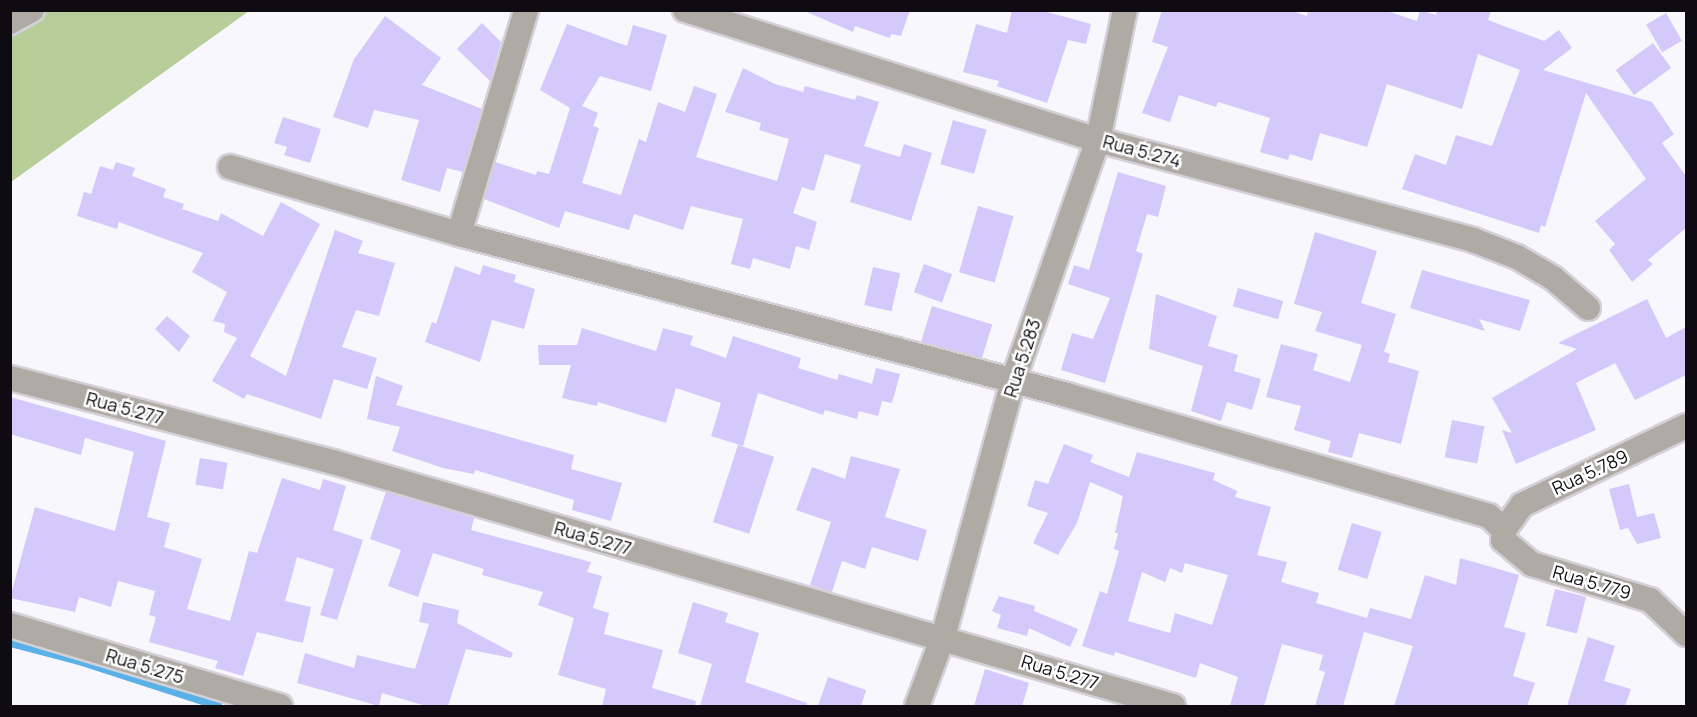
<!DOCTYPE html>
<html>
<head>
<meta charset="utf-8">
<style>
	body { margin:0 }
	#map { position:relative; width:1697px; height:717px; overflow:hidden; background:#f8f7fd; font-family:Manrope,sans-serif }
	div>[style] { position:absolute }
	.green>* { inset:0; background:#b7ce9b }
	.stream>* { height:8px; margin:-4px; padding:0 4px; transform-origin:4px; border-radius:4px; background:#59b1e8 }
	.building>* { inset:0; background:#d4c9fb; transform-origin:0 0 }
	.roads { filter:drop-shadow(2px 0 #d3d1d7) drop-shadow(-2px 0 #d3d1d7) drop-shadow(0 2px #d3d1d7) drop-shadow(0 -2px #d3d1d7) }
	.minor>* { height:24px; margin:-12px; padding:0 12px; transform-origin:12px; border-radius:12px; background:#afaba4 }
	span { translate:-50% -50%; white-space:nowrap; text-align:center; line-height:1.15; -webkit-text-stroke:5px #fff; paint-order:stroke }
	.street-label { font-size:18px; color:#0e0c12 }
	.frame { position:absolute; inset:0; border:12px solid #0e0c12; pointer-events:none }
</style>
</head>
<body>
<div id="map">
	<div class="green">
		<div style="clip-path:polygon(11px 11px,249px 11px,11px 182px)"></div>
	</div>
	<div class="stream">
		<div style="left:10px;top:643px;width:71px;rotate:14.6deg"></div>
		<div style="left:79px;top:661px;width:146px;rotate:17.9deg"></div>
	</div>
	<div class="building">
		<div style="clip-path:polygon(802px 10px,910px 10px,901px 36px,891px 34px,890px 38px,855px 26px,853px 32px)"></div>
		<div style="clip-path:polygon(1012px 10px,1040px 10px,1091px 24px,1086px 44px,1068px 40px,1047px 103px,997px 86px,999px 81px,963px 72px,976px 24px,1007px 33px)"></div>
		<div style="clip-path:polygon(1162px 10px,1289px 10px,1307px 16px,1308px 10px,1384px 10px,1417px 21px,1420px 10px,1436px 15px,1437px 10px,1491px 10px,1488px 20px,1544px 41px,1559px 30px,1572px 48px,1543px 70px,1652px 102px,1674px 134px,1662px 143px,1686px 176px,1686px 228px,1648px 260px,1653px 264px,1632px 282px,1609px 250px,1615px 244px,1595px 221px,1646px 179px,1586px 93px,1545px 227px,1541px 225px,1539px 233px,1402px 189px,1415px 154px,1446px 165px,1456px 135px,1492px 146px,1520px 70px,1478px 54px,1462px 109px,1387px 84px,1367px 147px,1320px 133px,1312px 161px,1290px 154px,1288px 160px,1260px 152px,1270px 118px,1218px 102px,1216px 107px,1179px 95px,1170px 122px,1142px 113px,1168px 47px,1152px 42px)"></div>
		<div style="left:1666px;top:13px;width:32px;height:23px;rotate:60deg"></div>
		<div style="clip-path:polygon(385px 16px,441px 58px,422px 85px,482px 109px,463px 172px,447px 168px,440px 192px,401px 180px,419px 120px,374px 110px,368px 128px,333px 117px,354px 59px)"></div>
		<div style="clip-path:polygon(482px 23px,501px 42px,490px 81px,457px 49px)"></div>
		<div style="clip-path:polygon(567px 24px,627px 46px,633px 25px,667px 35px,651px 91px,600px 76px,582px 106px,598px 113px,593px 126px,599px 128px,582px 183px,621px 195px,639px 139px,646px 142px,658px 102px,685px 112px,694px 86px,717px 94px,696px 157px,777px 181px,789px 139px,759px 130px,761px 123px,725px 112px,743px 68px,775px 84px,803px 92px,805px 86px,855px 100px,857px 95px,879px 102px,864px 146px,900px 157px,904px 144px,932px 153px,911px 221px,850px 202px,861px 165px,825px 154px,814px 191px,802px 187px,793px 213px,817px 222px,809px 250px,796px 246px,790px 269px,753px 258px,750px 269px,731px 264px,743px 219px,691px 206px,683px 230px,634px 214px,629px 230px,565px 211px,559px 228px,484px 199px,495px 162px,536px 175px,537px 171px,549px 174px,570px 108px,540px 90px)"></div>
		<div style="left:1653px;top:43px;width:31px;height:46px;rotate:54deg"></div>
		<div style="clip-path:polygon(283px 117px,321px 129px,310px 163px,284px 155px,287px 147px,274px 143px)"></div>
		<div style="left:953px;top:120px;width:35px;height:46px;rotate:16deg"></div>
		<div style="clip-path:polygon(116px 162px,135px 168px,132px 176px,166px 189px,163px 197px,184px 204px,182px 209px,218px 221px,221px 213px,263px 236px,281px 202px,320px 224px,250px 356px,286px 376px,335px 230px,363px 241px,358px 253px,395px 263px,379px 316px,356px 310px,342px 347px,377px 358px,367px 389px,334px 379px,321px 419px,247px 394px,244px 399px,212px 381px,237px 338px,224px 332px,225px 324px,213px 321px,227px 292px,192px 272px,203px 253px,119px 222px,117px 229px,77px 216px,84px 192px,91px 194px,100px 166px,113px 170px)"></div>
		<div style="clip-path:polygon(1118px 172px,1166px 186px,1158px 217px,1147px 214px,1136px 251px,1143px 254px,1105px 383px,1061px 370px,1072px 333px,1093px 339px,1110px 298px,1068px 284px,1074px 265px,1089px 270px)"></div>
		<div style="left:978px;top:206px;width:37px;height:69px;rotate:16deg"></div>
		<div style="clip-path:polygon(1315px 232px,1377px 251px,1361px 303px,1396px 314px,1384px 352px,1390px 354px,1388px 362px,1419px 371px,1401px 444px,1359px 433px,1352px 458px,1328px 452px,1331px 441px,1294px 430px,1301px 406px,1266px 397px,1281px 344px,1318px 354px,1313px 370px,1350px 382px,1362px 345px,1315px 331px,1322px 312px,1294px 304px)"></div>
		<div style="left:924px;top:264px;width:30px;height:30px;rotate:20deg"></div>
		<div style="clip-path:polygon(483px 265px,516px 275px,514px 282px,535px 289px,524px 329px,492px 320px,480px 362px,425px 342px,432px 322px,436px 324px,455px 266px,480px 275px)"></div>
		<div style="left:873px;top:267px;width:28px;height:39px;rotate:13deg"></div>
		<div style="clip-path:polygon(1422px 270px,1530px 300px,1520px 331px,1479px 319px,1485px 331px,1410px 308px)"></div>
		<div style="left:1238px;top:288px;width:47px;height:19px;rotate:16deg"></div>
		<div style="clip-path:polygon(1156px 294px,1217px 316px,1208px 346px,1238px 355px,1234px 371px,1261px 379px,1252px 410px,1227px 402px,1221px 421px,1191px 411px,1203px 366px,1149px 349px)"></div>
		<div style="clip-path:polygon(1647px 299px,1666px 338px,1686px 327px,1686px 375px,1635px 400px,1615px 363px,1576px 383px,1596px 430px,1516px 464px,1502px 430px,1512px 433px,1492px 398px,1577px 349px,1558px 343px)"></div>
		<div style="left:932px;top:306px;width:63px;height:37px;rotate:17deg"></div>
		<div style="clip-path:polygon(167px 316px,190px 336px,179px 352px,155px 329px)"></div>
		<div style="clip-path:polygon(582px 328px,656px 351px,663px 328px,693px 336px,690px 345px,726px 358px,733px 336px,801px 358px,798px 368px,837px 380px,839px 374px,872px 384px,876px 368px,900px 374px,892px 403px,882px 401px,878px 416px,859px 411px,857px 419px,825px 410px,823px 415px,758px 393px,743px 446px,711px 436px,721px 403px,676px 388px,666px 423px,598px 402px,597px 406px,562px 398px,571px 365px,539px 365px,538px 345px,577px 345px)"></div>
		<div style="clip-path:polygon(376px 376px,403px 386px,396px 405px,574px 455px,571px 469px,622px 483px,611px 521px,572px 510px,574px 500px,475px 470px,474px 474px,443px 468px,392px 451px,400px 427px,367px 419px)"></div>
		<div style="clip-path:polygon(10px 397px,166px 441px,147px 517px,170px 523px,164px 547px,202px 559px,187px 609px,230px 621px,249px 551px,257px 553px,282px 478px,320px 490px,323px 479px,346px 486px,333px 530px,363px 540px,337px 620px,320px 615px,334px 569px,297px 557px,285px 601px,311px 607px,303px 643px,257px 632px,243px 676px,215px 668px,218px 661px,149px 642px,156px 617px,149px 615px,155px 591px,118px 581px,111px 607px,79px 597px,75px 612px,10px 598px,35px 507px,115px 531px,134px 452px,85px 438px,81px 455px,10px 434px)"></div>
		<div style="left:1452px;top:420px;width:33px;height:38px;rotate:11deg"></div>
		<div style="clip-path:polygon(evenodd,1064px 444px,1093px 455px,1090px 462px,1129px 477px,1137px 452px,1215px 473px,1213px 480px,1237px 491px,1235px 497px,1271px 507px,1257px 555px,1287px 562px,1281px 582px,1319px 593px,1316px 603px,1367px 618px,1370px 608px,1411px 619px,1425px 575px,1456px 585px,1460px 558px,1519px 575px,1504px 627px,1526px 633px,1513px 676px,1535px 683px,1527px 706px,1394px 706px,1413px 646px,1364px 632px,1343px 706px,1315px 706px,1325px 672px,1319px 670px,1323px 655px,1282px 644px,1264px 706px,1230px 706px,1238px 677px,1200px 663px,1196px 678px,1115px 652px,1114px 656px,1082px 646px,1100px 591px,1107px 594px,1119px 551px,1114px 549px,1118px 533px,1115px 533px,1123px 496px,1090px 482px,1077px 523px,1058px 555px,1033px 543px,1048px 513px,1027px 506px,1035px 480px,1048px 484px,1064px 444px,1185px 563px,1228px 575px,1212px 625px,1175px 613px,1170px 633px,1128px 621px,1142px 572px,1165px 582px,1170px 568px,1182px 573px,1185px 563px)"></div>
		<div style="left:738px;top:445px;width:38px;height:81px;rotate:18deg"></div>
		<div style="clip-path:polygon(851px 456px,900px 469px,885px 517px,927px 530px,918px 561px,872px 547px,865px 569px,842px 561px,832px 592px,810px 585px,831px 522px,796px 510px,812px 467px,845px 479px)"></div>
		<div style="left:200px;top:458px;width:28px;height:27px;rotate:10deg"></div>
		<div style="clip-path:polygon(1629px 484px,1637px 517px,1654px 513px,1661px 538px,1637px 544px,1628px 528px,1620px 530px,1609px 489px)"></div>
		<div style="clip-path:polygon(386px 492px,474px 518px,471px 530px,591px 562px,587px 572px,602px 576px,593px 608px,609px 613px,604px 634px,663px 650px,652px 688px,696px 701px,695px 706px,602px 706px,606px 689px,558px 675px,574px 618px,538px 605px,543px 592px,482px 575px,484px 569px,433px 553px,418px 597px,388px 586px,401px 550px,370px 539px)"></div>
		<div style="left:1352px;top:523px;width:31px;height:49px;rotate:17deg"></div>
		<div style="left:1555px;top:589px;width:32px;height:38px;rotate:14deg"></div>
		<div style="clip-path:polygon(999px 596px,1035px 606px,1034px 611px,1078px 629px,1070px 647px,1029px 628px,1027px 636px,997px 628px,1001px 615px,992px 611px)"></div>
		<div style="clip-path:polygon(423px 602px,459px 610px,457px 623px,513px 653px,511px 658px,466px 649px,448px 706px,426px 706px,382px 693px,379px 706px,297px 683px,305px 653px,354px 668px,357px 655px,415px 669px,429px 624px,419px 622px)"></div>
		<div style="clip-path:polygon(693px 602px,728px 613px,725px 622px,759px 633px,745px 682px,807px 703px,806px 706px,700px 706px,712px 664px,678px 653px)"></div>
		<div style="clip-path:polygon(1588px 637px,1615px 646px,1604px 681px,1631px 689px,1625px 706px,1567px 706px)"></div>
		<div style="clip-path:polygon(985px 669px,1029px 683px,1022px 706px,974px 706px)"></div>
		<div style="clip-path:polygon(828px 677px,866px 690px,861px 706px,818px 706px)"></div>
	</div>
	<div class="roads">
		<div class="minor">
			<div style="left:685px;top:10px;width:433px;rotate:17.5deg"></div>
			<div style="left:1098px;top:140px;width:388px;rotate:14.9deg"></div>
			<div style="left:1473px;top:240px;width:47px;rotate:21.1deg"></div>
			<div style="left:1517px;top:257px;width:42px;rotate:30.3deg"></div>
			<div style="left:1553px;top:278px;width:46px;rotate:40.6deg"></div>
			<div style="left:10px;top:22px;width:25px;rotate:-29deg"></div>
			<div style="left:230px;top:167px;width:239px;rotate:16.3deg"></div>
			<div style="left:459px;top:234px;width:629px;rotate:14.83deg"></div>
			<div style="left:1067px;top:395px;width:221px;rotate:16.1deg"></div>
			<div style="left:1279px;top:456px;width:218px;rotate:15.9deg"></div>
			<div style="left:1489px;top:516px;width:21px;rotate:43deg"></div>
			<div style="left:459px;top:234px;width:234px;rotate:-73.3deg"></div>
			<div style="left:10px;top:378px;width:334px;rotate:14.6deg"></div>
			<div style="left:333px;top:462px;width:875px;rotate:16.2deg"></div>
			<div style="left:1686px;top:426px;width:182px;rotate:154.3deg"></div>
			<div style="left:1522px;top:505px;width:31px;rotate:126deg"></div>
			<div style="left:1504px;top:530px;width:10px;rotate:96deg"></div>
			<div style="left:1503px;top:540px;width:38px;rotate:40deg"></div>
			<div style="left:1532px;top:564px;width:123px;rotate:17deg"></div>
			<div style="left:1650px;top:600px;width:50px;rotate:43.4deg"></div>
			<div style="left:10px;top:625px;width:282px;rotate:16.7deg"></div>
			<div style="left:917px;top:706px;width:74px;rotate:-69.4deg"></div>
			<div style="left:943px;top:637px;width:265px;rotate:-74.7deg"></div>
			<div style="left:1013px;top:381px;width:256px;rotate:-70.6deg"></div>
			<div style="left:1098px;top:140px;width:133px;rotate:-78.3deg"></div>
		</div>
	</div>
	<div class="street-label">
		<span style="left:1142px;top:151px;rotate:15deg">Rua 5.274</span>
		<span style="left:1022px;top:358px;rotate:-72deg">Rua 5.283</span>
		<span style="left:125px;top:408px;rotate:15deg">Rua 5.277</span>
		<span style="left:1590px;top:472px;rotate:-25deg">Rua 5.789</span>
		<span style="left:593px;top:538px;rotate:16deg">Rua 5.277</span>
		<span style="left:1592px;top:582px;rotate:16deg">Rua 5.779</span>
		<span style="left:145px;top:666px;rotate:17deg">Rua 5.275</span>
		<span style="left:1060px;top:672px;rotate:17deg">Rua 5.277</span>
	</div>
	<div class="frame"></div>
</div>
</body>
</html>
